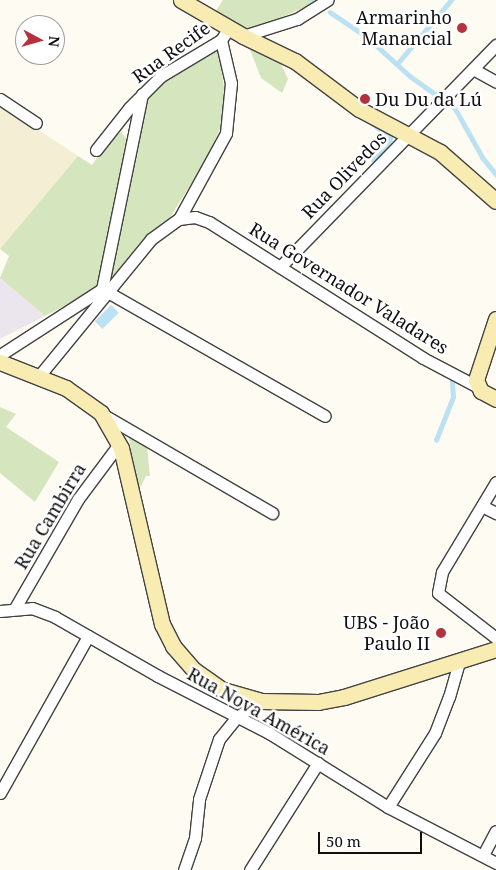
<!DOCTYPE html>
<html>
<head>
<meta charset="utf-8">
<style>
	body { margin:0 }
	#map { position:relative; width:496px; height:870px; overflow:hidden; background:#fefbf2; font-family:"Noto Serif",serif }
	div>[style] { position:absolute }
	.industrial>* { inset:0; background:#ebe5ed }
	.farmland>* { inset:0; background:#f3eed4 }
	.green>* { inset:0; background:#d5e6be }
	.water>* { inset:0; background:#bbe1f2; transform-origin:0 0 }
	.stream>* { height:4.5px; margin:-2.25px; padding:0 2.25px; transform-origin:2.25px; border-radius:2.25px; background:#bbe1f2 }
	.roads { filter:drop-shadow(1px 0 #424242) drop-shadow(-1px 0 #424242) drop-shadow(0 1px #424242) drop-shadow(0 -1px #424242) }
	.street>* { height:11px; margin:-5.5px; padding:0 5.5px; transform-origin:5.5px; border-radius:5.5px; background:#fff }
	.secondary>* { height:15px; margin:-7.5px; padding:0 7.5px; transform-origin:7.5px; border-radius:7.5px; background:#f9ecb3 }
	.dots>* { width:14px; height:14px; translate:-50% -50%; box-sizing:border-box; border:2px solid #fff; border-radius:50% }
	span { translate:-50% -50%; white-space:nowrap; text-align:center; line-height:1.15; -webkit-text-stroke:5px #fff; paint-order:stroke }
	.poi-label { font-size:18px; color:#0f0f0f }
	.right { translate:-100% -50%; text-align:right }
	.left { translate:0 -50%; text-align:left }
	.street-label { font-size:18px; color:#0f0f0f }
	.north { position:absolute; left:15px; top:15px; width:50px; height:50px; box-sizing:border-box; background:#fff; border:1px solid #9f9f9f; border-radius:50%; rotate:96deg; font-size:14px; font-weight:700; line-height:20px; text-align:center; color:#0f0f0f }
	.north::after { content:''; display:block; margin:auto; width:18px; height:22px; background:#b53140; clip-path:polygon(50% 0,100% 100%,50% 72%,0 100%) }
	.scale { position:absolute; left:318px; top:832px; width:104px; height:22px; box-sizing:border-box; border:2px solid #0f0f0f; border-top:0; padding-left:6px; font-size:15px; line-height:18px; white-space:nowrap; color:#0f0f0f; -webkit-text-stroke:4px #fff; paint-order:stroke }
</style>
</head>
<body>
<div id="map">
	<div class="industrial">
		<div style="clip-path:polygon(0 278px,45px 316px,0 339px)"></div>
	</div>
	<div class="farmland">
		<div style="clip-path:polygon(0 105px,78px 156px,0 249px)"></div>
	</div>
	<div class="green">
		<div style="clip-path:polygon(223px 0,321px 0,248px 32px,214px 14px)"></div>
		<div style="clip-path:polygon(218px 45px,224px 88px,222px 124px,208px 157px,169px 219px,141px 241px,106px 285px,149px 96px,171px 76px)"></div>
		<div style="clip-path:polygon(249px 47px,280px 62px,288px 79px,282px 93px,261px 78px)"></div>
		<div style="clip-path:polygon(121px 132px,129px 142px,97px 289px,45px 316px,0 278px,9px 256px,0 249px,78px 156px,92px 165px,109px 141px)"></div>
		<div style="clip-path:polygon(0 407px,16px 414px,6px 427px,59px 462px,35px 502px,0 473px)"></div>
		<div style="clip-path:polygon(127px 426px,146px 436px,150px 476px,146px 476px,138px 492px)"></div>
	</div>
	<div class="water">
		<div style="left:111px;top:305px;width:11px;height:23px;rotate:45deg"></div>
	</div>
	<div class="stream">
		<div style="left:311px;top:0;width:1px"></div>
		<div style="left:330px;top:12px;width:45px;rotate:34deg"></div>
		<div style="left:367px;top:37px;width:58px;rotate:42.2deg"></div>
		<div style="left:410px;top:76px;width:55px;rotate:35.4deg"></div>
		<div style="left:455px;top:108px;width:57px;rotate:60.8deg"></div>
		<div style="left:483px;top:158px;width:21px;rotate:51deg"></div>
		<div style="left:397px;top:64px;width:84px;rotate:-49.8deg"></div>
		<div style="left:373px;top:160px;width:21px;rotate:-41deg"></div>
		<div style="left:389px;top:146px;width:8px;rotate:-83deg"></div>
		<div style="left:390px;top:138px;width:21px;rotate:-141deg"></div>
		<div style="left:436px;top:440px;width:46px;rotate:-68.4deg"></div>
		<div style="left:453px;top:397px;width:16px;rotate:-94deg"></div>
	</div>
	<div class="roads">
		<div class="street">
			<div style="left:243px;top:36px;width:57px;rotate:-17.5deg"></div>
			<div style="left:297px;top:19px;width:36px;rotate:-32deg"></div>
			<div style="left:473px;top:69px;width:26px;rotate:29deg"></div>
			<div style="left:0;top:99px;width:43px;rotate:33.7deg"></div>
			<div style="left:96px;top:150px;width:53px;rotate:-51.8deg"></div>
			<div style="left:129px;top:108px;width:45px;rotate:-45deg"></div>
			<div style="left:161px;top:76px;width:70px;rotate:-31deg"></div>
			<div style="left:221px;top:40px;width:7px;rotate:-56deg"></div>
			<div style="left:179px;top:219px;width:16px;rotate:-7deg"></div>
			<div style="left:195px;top:217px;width:15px;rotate:20deg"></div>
			<div style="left:209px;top:222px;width:254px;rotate:32.4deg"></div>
			<div style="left:423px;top:358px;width:62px;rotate:27.8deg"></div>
			<div style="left:280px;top:267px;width:310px;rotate:-45.8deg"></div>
			<div style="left:104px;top:290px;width:254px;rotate:29.7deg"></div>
			<div style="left:0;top:355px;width:121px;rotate:-32.9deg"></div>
			<div style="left:102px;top:289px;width:199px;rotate:-78.4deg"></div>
			<div style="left:39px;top:376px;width:177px;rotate:-50.7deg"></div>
			<div style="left:151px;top:239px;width:34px;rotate:-36deg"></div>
			<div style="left:179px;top:219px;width:98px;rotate:-61.3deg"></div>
			<div style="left:226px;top:133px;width:50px;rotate:-84.3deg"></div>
			<div style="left:231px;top:83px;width:44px;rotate:-103.1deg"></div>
			<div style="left:102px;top:414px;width:197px;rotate:30.2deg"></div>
			<div style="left:496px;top:482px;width:105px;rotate:121deg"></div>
			<div style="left:442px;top:572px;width:21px;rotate:101deg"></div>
			<div style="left:438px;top:593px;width:73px;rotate:37.8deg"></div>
			<div style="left:482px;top:506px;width:16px;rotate:27deg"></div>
			<div style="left:15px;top:608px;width:126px;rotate:-60deg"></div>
			<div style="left:78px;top:499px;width:69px;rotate:-53.3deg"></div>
			<div style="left:0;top:611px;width:32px;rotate:-5deg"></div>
			<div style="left:32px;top:608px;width:25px;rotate:21deg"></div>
			<div style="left:55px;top:617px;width:119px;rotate:29.8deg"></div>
			<div style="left:158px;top:676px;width:125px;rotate:27.2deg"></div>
			<div style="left:269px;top:733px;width:140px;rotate:31.9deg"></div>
			<div style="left:388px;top:807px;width:122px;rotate:27.4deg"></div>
			<div style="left:0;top:793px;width:180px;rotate:-60.7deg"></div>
			<div style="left:388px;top:807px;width:88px;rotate:-57.6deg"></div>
			<div style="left:435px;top:733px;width:39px;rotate:-69deg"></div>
			<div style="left:449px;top:697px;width:37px;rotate:-74deg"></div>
			<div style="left:483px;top:855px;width:27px;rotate:-62deg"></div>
			<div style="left:184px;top:870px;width:34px;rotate:-71deg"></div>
			<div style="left:195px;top:838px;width:39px;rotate:-84deg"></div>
			<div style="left:199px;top:799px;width:63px;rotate:-71.6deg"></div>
			<div style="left:219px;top:739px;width:28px;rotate:-51deg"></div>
			<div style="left:237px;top:717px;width:29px;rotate:-34deg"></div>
			<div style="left:250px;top:870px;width:127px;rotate:-57.6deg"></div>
		</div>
		<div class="secondary">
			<div style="left:181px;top:0;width:72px;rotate:30.1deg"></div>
			<div style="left:243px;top:36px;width:58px;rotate:25.7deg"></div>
			<div style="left:295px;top:61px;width:80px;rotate:36.9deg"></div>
			<div style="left:359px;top:109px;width:92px;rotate:28deg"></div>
			<div style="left:440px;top:152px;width:74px;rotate:41.2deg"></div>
			<div style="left:496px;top:319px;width:64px;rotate:108.2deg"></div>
			<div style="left:476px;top:380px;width:12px;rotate:66deg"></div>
			<div style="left:481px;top:391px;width:17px;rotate:28deg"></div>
			<div style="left:0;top:362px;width:71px;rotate:21.5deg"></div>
			<div style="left:66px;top:388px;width:43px;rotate:35.5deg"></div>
			<div style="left:101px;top:413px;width:40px;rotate:60.3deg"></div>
			<div style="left:121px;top:448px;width:181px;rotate:76.9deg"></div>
			<div style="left:162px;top:624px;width:25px;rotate:63deg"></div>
			<div style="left:173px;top:646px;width:32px;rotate:49deg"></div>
			<div style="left:194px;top:670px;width:35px;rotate:35deg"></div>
			<div style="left:223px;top:690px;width:40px;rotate:16deg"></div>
			<div style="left:261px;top:701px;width:57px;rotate:1deg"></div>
			<div style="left:318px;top:702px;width:26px;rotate:-11deg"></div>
			<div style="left:344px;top:697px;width:159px;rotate:-17.5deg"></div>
		</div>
	</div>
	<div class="dots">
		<div style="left:462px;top:28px;background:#b53140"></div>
		<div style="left:365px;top:99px;background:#b53140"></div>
		<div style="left:441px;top:633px;background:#b53140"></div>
	</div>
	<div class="poi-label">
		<span class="right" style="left:452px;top:28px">Armarinho<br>Manancial</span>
		<span class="left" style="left:375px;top:99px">Du Du da Lú</span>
		<span class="right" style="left:430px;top:633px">UBS - João<br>Paulo II</span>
	</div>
	<div class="street-label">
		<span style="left:171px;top:52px;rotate:-36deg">Rua Recife</span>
		<span style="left:344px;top:175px;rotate:-46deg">Rua Olivedos</span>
		<span style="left:349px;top:288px;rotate:32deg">Rua Governador Valadares</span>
		<span style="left:50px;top:516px;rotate:-59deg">Rua Cambirra</span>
		<span style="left:259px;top:711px;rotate:29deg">Rua Nova América</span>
	</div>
	<div class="north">N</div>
	<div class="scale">50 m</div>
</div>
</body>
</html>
